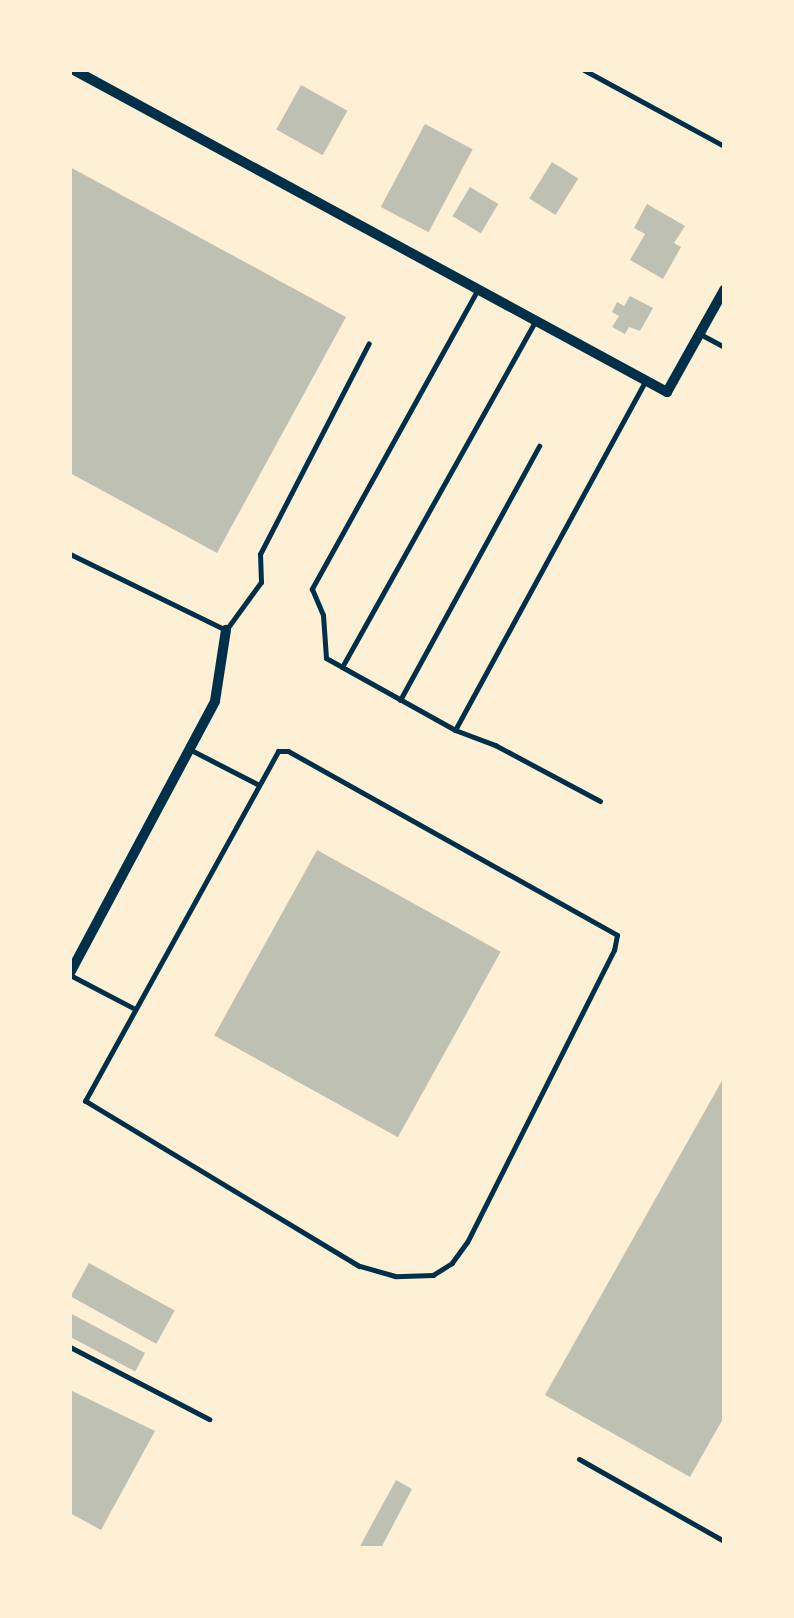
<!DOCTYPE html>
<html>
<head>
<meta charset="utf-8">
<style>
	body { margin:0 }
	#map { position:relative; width:794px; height:1618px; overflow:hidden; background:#fdf0d5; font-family:"Open Sans",sans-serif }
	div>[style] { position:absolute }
	.building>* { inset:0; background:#bec0b2; transform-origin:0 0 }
	.service>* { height:5px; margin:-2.5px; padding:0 2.5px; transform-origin:2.5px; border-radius:2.5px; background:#003049 }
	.minor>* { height:10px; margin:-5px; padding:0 5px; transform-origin:5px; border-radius:5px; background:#003049 }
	span { translate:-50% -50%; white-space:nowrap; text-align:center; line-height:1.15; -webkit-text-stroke:8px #fdf0d5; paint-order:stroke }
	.frame { position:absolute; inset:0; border:72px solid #fdf0d5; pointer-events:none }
</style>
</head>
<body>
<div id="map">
	<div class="building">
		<div style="left:301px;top:85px;width:53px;height:51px;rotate:29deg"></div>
		<div style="left:425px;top:124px;width:54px;height:94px;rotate:28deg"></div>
		<div style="left:552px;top:162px;width:31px;height:43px;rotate:32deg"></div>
		<div style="clip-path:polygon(70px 167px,346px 317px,217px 553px,70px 473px)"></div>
		<div style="left:470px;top:187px;width:33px;height:34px;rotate:31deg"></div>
		<div style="clip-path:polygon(647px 204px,685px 226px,674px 243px,681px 247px,663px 279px,630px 260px,645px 234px,634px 228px)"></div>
		<div style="clip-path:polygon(630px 296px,653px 308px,640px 331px,629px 327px,625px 334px,612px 327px,619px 316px,612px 312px,617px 302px,624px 306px)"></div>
		<div style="left:317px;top:850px;width:210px;height:212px;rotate:29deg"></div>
		<div style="clip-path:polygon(724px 1077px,724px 1417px,690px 1477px,545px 1395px)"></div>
		<div style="left:89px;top:1263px;width:98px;height:38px;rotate:29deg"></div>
		<div style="left:70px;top:1313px;width:85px;height:21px;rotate:28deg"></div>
		<div style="clip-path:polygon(70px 1390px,155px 1431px,101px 1530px,70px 1513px)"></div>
		<div style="clip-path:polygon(396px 1480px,412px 1489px,381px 1548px,359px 1548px)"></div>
	</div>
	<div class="service">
		<div style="left:584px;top:70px;width:159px;rotate:28.5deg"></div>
		<div style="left:478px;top:289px;width:343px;rotate:119deg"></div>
		<div style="left:312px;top:589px;width:28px;rotate:67deg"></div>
		<div style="left:323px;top:615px;width:43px;rotate:86deg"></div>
		<div style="left:326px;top:658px;width:18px;rotate:29deg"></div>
		<div style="left:342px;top:667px;width:129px;rotate:29.1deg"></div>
		<div style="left:455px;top:730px;width:395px;rotate:-61.4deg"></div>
		<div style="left:700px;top:334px;width:27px;rotate:28deg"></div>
		<div style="left:70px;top:554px;width:174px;rotate:26deg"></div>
		<div style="left:226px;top:630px;width:59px;rotate:-53.9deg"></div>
		<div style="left:261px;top:582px;width:28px;rotate:-92deg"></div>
		<div style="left:260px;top:554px;width:237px;rotate:-62.7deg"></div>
		<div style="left:342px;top:667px;width:396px;rotate:-60.8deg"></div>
		<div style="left:400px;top:700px;width:290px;rotate:-61.3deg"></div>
		<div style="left:455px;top:730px;width:43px;rotate:20.6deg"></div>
		<div style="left:495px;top:745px;width:119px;rotate:28.1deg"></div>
		<div style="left:189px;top:749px;width:76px;rotate:27.2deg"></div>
		<div style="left:278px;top:751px;width:10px"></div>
		<div style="left:288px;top:751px;width:377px;rotate:29.2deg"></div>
		<div style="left:617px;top:935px;width:15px;rotate:101deg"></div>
		<div style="left:614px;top:950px;width:327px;rotate:116.7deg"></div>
		<div style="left:467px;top:1242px;width:26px;rotate:126deg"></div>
		<div style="left:452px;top:1263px;width:22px;rotate:148deg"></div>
		<div style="left:433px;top:1275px;width:38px;rotate:178deg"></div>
		<div style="left:395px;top:1276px;width:37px;rotate:-164deg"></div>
		<div style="left:359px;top:1266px;width:320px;rotate:-148.9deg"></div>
		<div style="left:85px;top:1101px;width:400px;rotate:-61.1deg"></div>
		<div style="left:70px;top:975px;width:71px;rotate:27.6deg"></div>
		<div style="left:70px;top:1347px;width:157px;rotate:27.4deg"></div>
		<div style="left:579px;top:1459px;width:167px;rotate:29.5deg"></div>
	</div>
	<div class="minor">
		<div style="left:74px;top:70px;width:675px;rotate:28.5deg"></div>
		<div style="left:667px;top:392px;width:117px;rotate:-60.8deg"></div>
		<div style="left:70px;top:973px;width:308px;rotate:-61.9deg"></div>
		<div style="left:215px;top:701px;width:72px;rotate:-81.2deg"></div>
	</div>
	<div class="frame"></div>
</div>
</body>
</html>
